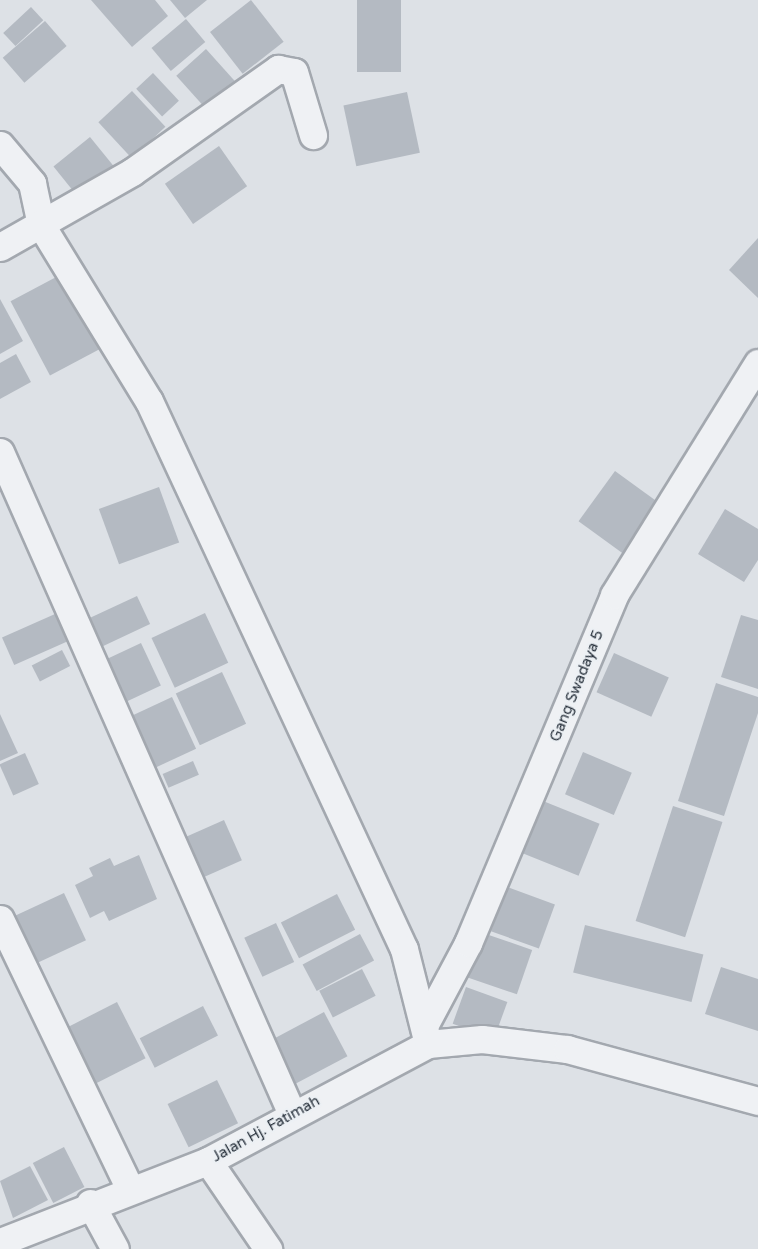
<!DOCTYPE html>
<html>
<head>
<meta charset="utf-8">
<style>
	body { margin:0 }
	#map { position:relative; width:758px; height:1249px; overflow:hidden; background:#dde1e6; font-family:"Varela Round",sans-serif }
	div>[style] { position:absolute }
	.building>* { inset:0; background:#b4bac2; transform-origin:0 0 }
	.roads { filter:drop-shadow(2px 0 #a3a8af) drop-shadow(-2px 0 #a3a8af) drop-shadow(0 2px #a3a8af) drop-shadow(0 -2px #a3a8af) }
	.minor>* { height:27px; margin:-13.5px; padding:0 13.5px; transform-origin:13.5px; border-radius:13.5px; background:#eff1f4 }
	span { translate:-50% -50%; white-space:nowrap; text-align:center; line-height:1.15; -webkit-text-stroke:4.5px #ecf0f4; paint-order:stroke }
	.street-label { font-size:15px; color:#27303b }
</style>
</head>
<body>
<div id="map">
	<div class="building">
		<div style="clip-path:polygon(91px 0,155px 0,168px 16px,132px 47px)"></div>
		<div style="clip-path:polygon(170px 0,207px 0,185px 18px)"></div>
		<div style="left:251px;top:0;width:53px;height:52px;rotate:52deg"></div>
		<div style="left:357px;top:0;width:44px;height:72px"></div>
		<div style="left:31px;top:7px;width:18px;height:38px;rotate:47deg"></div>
		<div style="left:186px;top:19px;width:30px;height:45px;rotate:50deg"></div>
		<div style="left:45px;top:21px;width:33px;height:56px;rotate:49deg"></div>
		<div style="left:206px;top:49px;width:47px;height:40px;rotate:48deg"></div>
		<div style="left:153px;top:73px;width:38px;height:23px;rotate:47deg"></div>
		<div style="left:132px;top:91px;width:49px;height:46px;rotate:47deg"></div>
		<div style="left:407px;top:92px;width:62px;height:65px;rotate:78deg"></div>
		<div style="left:90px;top:137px;width:41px;height:47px;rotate:51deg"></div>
		<div style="left:219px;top:146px;width:49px;height:66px;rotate:55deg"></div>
		<div style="clip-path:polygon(758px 238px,758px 298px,729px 270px)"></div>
		<div style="left:60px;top:275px;width:84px;height:56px;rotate:62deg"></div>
		<div style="clip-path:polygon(0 299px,23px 341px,0 354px)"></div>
		<div style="clip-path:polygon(16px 354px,31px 382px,0 399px,0 363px)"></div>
		<div style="left:615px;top:471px;width:57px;height:62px;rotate:36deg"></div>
		<div style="left:159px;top:487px;width:59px;height:64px;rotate:70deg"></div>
		<div style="clip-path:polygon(725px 509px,758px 529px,758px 560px,744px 582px,698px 554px)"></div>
		<div style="left:137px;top:596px;width:31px;height:54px;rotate:65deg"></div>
		<div style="left:205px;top:613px;width:55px;height:59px;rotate:65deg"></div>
		<div style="left:55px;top:614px;width:30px;height:58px;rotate:66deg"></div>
		<div style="clip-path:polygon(741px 615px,758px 620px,758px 689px,721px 677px)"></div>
		<div style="left:141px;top:643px;width:47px;height:53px;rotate:65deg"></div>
		<div style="left:62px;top:650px;width:18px;height:34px;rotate:63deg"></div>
		<div style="left:614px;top:653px;width:60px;height:43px;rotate:24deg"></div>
		<div style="left:222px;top:672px;width:57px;height:51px;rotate:65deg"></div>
		<div style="clip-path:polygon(716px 683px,758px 697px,758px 713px,724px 816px,678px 801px)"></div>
		<div style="left:172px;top:697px;width:57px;height:58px;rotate:65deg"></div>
		<div style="clip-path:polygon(0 714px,18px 753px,0 761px)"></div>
		<div style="left:583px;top:752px;width:53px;height:46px;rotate:23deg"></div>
		<div style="left:25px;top:753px;width:34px;height:28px;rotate:66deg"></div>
		<div style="left:193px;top:761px;width:15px;height:33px;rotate:67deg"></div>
		<div style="left:543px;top:801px;width:61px;height:56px;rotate:22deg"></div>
		<div style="left:673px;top:806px;width:52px;height:121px;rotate:18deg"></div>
		<div style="left:224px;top:820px;width:44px;height:55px;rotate:66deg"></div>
		<div style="clip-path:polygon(139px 855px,157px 899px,109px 921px,104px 911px,90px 918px,75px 885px,93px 876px,89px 868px,110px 858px,114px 866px)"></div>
		<div style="left:507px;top:887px;width:51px;height:47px;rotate:20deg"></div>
		<div style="left:64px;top:893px;width:52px;height:54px;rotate:65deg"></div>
		<div style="left:337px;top:894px;width:40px;height:63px;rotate:63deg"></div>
		<div style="left:276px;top:923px;width:43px;height:35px;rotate:65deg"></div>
		<div style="left:585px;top:925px;width:122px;height:49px;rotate:14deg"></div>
		<div style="left:483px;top:933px;width:52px;height:47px;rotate:19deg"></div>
		<div style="left:360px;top:934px;width:30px;height:65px;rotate:62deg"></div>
		<div style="clip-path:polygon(721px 967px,758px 979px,758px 1031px,705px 1014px)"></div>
		<div style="left:362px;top:969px;width:30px;height:48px;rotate:63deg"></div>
		<div style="left:466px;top:987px;width:44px;height:39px;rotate:20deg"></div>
		<div style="left:117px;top:1002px;width:63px;height:67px;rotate:63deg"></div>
		<div style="left:203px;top:1006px;width:33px;height:71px;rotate:63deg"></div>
		<div style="left:324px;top:1012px;width:50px;height:68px;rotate:62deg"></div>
		<div style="left:217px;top:1080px;width:48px;height:55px;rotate:64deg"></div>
		<div style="left:64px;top:1147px;width:45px;height:35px;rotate:63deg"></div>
		<div style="clip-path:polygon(30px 1166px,48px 1200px,13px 1218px,0 1181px)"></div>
	</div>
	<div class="roads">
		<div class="minor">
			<div style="left:0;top:145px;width:50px;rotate:49.9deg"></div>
			<div style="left:32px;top:183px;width:43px;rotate:77.9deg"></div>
			<div style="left:41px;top:225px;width:206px;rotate:58.5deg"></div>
			<div style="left:149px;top:401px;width:604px;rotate:65.05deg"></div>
			<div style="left:404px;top:949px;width:98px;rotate:75.8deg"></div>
			<div style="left:0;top:247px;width:152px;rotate:-29.6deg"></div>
			<div style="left:132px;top:172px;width:179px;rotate:-35.2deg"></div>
			<div style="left:278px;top:69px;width:16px;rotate:11deg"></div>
			<div style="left:294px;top:72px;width:66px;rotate:73.2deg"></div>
			<div style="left:0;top:452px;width:724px;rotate:66.2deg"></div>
			<div style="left:0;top:919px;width:297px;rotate:64.3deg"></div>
			<div style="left:425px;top:1024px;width:92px;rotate:-62deg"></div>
			<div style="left:468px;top:943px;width:377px;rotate:-67.2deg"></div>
			<div style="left:614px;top:595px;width:273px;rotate:-58.2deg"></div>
			<div style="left:208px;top:1161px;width:107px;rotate:55.7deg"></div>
			<div style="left:90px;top:1203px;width:52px;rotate:61.5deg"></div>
			<div style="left:0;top:1242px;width:223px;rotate:-21.3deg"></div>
			<div style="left:208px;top:1161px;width:249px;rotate:-28deg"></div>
			<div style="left:428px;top:1044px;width:54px;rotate:-5.3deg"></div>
			<div style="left:482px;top:1039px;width:86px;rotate:6.7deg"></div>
			<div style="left:567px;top:1049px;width:198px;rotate:15.2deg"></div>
		</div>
	</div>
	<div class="street-label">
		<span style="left:577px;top:686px;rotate:-68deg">Gang Swadaya 5</span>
		<span style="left:266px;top:1129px;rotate:-29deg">Jalan Hj. Fatimah</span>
	</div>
</div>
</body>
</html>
